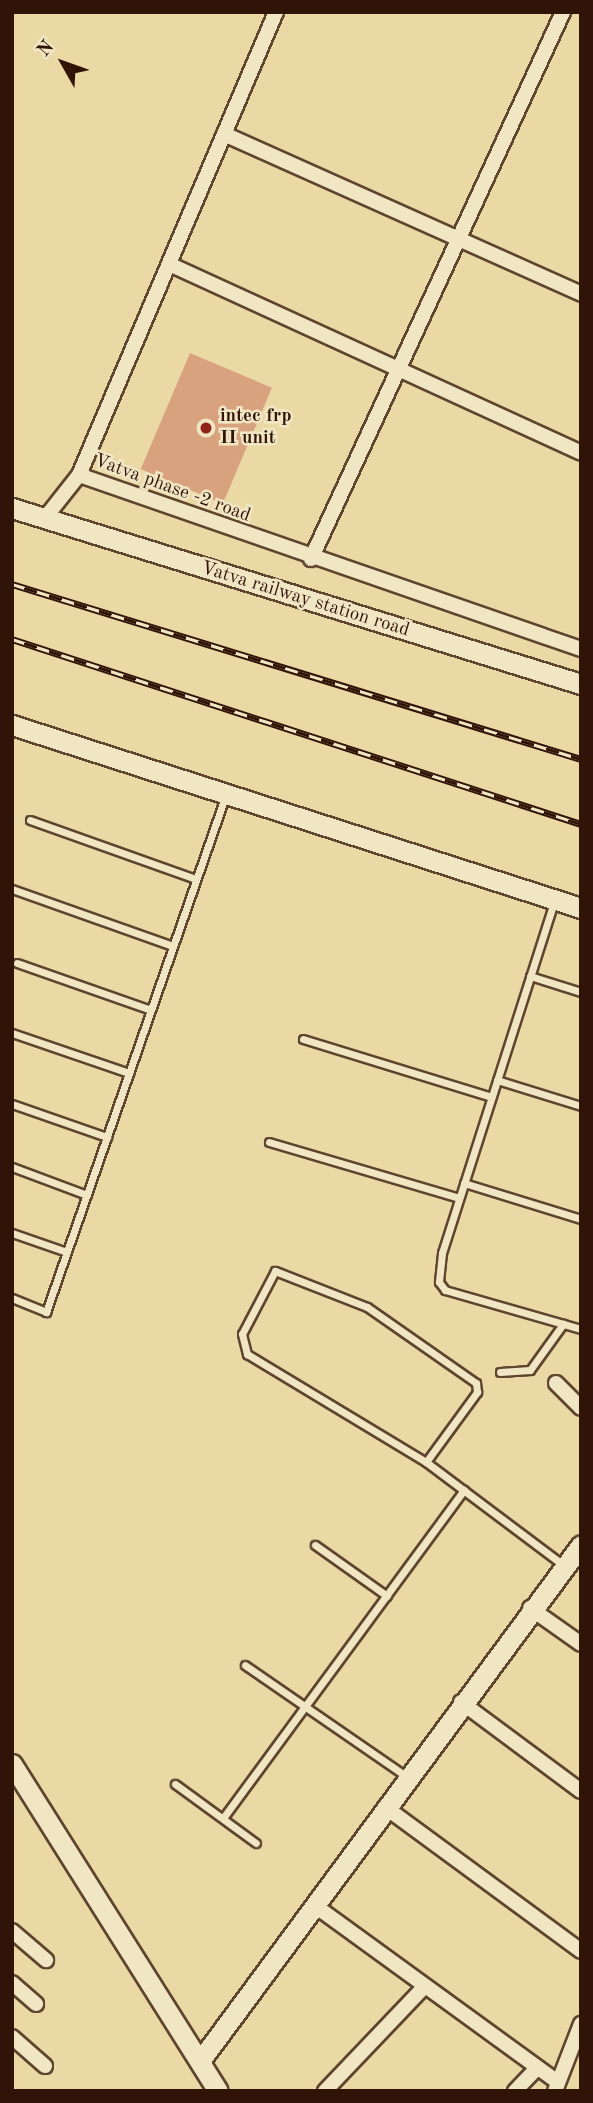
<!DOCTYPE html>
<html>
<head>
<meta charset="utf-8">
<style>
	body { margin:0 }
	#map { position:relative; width:593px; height:2103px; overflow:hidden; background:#ead8a5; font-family:"Old Standard TT",serif }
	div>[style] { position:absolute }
	.building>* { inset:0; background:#d9a27f; transform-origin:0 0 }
	.roads { filter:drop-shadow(2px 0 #5e452e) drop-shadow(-2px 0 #5e452e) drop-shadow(0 2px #5e452e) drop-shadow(0 -2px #5e452e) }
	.lane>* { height:7px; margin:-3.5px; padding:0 3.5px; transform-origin:3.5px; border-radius:3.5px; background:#f1e6c4 }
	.street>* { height:14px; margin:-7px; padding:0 7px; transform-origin:7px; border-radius:7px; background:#f1e6c4 }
	.secondary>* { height:19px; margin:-9.5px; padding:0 9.5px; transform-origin:9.5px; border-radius:9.5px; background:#f1e6c4 }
	.rail>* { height:7px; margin-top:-3.5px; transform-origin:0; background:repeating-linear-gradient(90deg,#f1e6c4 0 13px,#301407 0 26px); box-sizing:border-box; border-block:2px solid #301407 }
	.dots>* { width:19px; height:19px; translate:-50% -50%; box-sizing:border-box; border:4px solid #f1e6c4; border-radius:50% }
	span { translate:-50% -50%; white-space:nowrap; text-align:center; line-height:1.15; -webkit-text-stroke:5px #f1e6c4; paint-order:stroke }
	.poi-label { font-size:19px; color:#301407; font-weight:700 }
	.left { translate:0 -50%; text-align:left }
	.street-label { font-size:19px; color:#301407 }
	.frame { position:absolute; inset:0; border:14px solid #301407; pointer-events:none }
	.north { position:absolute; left:28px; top:28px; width:70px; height:70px; -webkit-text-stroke:5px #f1e6c4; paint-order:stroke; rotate:310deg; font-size:19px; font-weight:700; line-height:28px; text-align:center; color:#301407 }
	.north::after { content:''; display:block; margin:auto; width:24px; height:32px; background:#301407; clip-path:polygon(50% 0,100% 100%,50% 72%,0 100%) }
</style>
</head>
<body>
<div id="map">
	<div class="building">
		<div style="left:190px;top:353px;width:89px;height:126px;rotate:23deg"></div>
	</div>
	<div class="roads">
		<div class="lane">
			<div style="left:30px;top:820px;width:176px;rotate:19.6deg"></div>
			<div style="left:12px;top:889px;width:171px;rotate:19.5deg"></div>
			<div style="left:554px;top:902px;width:368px;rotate:107.7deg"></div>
			<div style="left:442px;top:1253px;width:29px;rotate:96deg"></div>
			<div style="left:439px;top:1282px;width:10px;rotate:53deg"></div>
			<div style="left:445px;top:1290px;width:141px;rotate:16deg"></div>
			<div style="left:17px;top:963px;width:142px;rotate:19.3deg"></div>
			<div style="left:530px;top:976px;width:53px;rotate:17.4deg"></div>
			<div style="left:12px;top:1033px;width:124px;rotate:18.9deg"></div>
			<div style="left:303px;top:1039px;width:197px;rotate:17.1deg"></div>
			<div style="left:497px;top:1080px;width:88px;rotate:17.2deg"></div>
			<div style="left:12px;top:1104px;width:101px;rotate:19.2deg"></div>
			<div style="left:269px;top:1142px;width:198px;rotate:16.4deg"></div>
			<div style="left:12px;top:1167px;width:80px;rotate:20.5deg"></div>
			<div style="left:464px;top:1183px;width:122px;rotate:17.1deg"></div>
			<div style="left:12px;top:1233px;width:58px;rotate:19.1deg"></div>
			<div style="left:12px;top:1298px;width:37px;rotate:22deg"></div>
			<div style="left:46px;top:1312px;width:545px;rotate:-70.83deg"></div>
			<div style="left:500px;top:1372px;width:30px;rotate:-4deg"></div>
			<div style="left:530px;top:1370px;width:57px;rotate:-54.3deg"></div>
			<div style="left:426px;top:1462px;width:87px;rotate:-53.9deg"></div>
			<div style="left:477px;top:1392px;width:9px;rotate:-96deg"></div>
			<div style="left:476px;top:1383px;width:133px;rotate:-145.1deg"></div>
			<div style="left:367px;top:1307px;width:99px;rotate:-158.6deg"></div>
			<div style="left:275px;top:1271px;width:71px;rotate:117.6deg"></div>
			<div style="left:242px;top:1334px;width:21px;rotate:76deg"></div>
			<div style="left:247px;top:1354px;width:209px;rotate:31.1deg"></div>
			<div style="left:426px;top:1462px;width:170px;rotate:36.9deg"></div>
			<div style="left:315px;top:1545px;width:88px;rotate:35.3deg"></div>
			<div style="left:245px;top:1665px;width:196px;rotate:34.6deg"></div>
			<div style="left:175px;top:1784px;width:100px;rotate:36.1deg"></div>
			<div style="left:223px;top:1818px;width:407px;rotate:-53.7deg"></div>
		</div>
		<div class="street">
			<div style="left:224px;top:134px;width:391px;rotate:24.1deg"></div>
			<div style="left:169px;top:264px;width:453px;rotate:24.6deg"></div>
			<div style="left:79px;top:475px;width:531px;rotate:19.12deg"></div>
			<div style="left:45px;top:518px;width:55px;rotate:-51.7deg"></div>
			<div style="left:79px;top:475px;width:503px;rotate:-66.95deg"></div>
			<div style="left:311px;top:559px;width:602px;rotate:-65.26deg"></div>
			<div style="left:556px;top:1383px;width:35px;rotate:45deg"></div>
			<div style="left:530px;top:1608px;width:62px;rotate:35.2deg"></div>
			<div style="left:461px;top:1702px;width:149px;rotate:36.6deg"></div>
			<div style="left:385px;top:1807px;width:243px;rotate:36.3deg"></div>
			<div style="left:314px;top:1905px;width:301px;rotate:36deg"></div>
			<div style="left:12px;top:1931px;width:45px;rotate:40.5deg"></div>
			<div style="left:12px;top:1983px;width:32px;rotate:41deg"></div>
			<div style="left:12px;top:2037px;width:44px;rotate:41.3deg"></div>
			<div style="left:325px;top:2091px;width:144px;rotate:-46.4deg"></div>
			<div style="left:515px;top:2091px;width:32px;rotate:-46deg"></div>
			<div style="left:555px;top:2091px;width:72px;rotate:-68.8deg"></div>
		</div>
		<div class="secondary">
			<div style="left:12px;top:508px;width:596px;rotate:17.19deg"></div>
			<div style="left:12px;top:725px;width:598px;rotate:17.83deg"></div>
			<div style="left:12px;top:1764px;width:386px;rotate:57.8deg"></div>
			<div style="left:200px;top:2061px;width:641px;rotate:-53.56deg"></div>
		</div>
	</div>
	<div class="rail">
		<div style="left:12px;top:584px;width:595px;rotate:17.1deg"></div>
		<div style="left:12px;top:639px;width:598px;rotate:18.01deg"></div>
	</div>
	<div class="dots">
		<div style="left:206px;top:428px;background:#8f2418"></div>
	</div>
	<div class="poi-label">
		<span class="left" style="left:220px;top:428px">intec frp<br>II unit</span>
	</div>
	<div class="street-label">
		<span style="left:172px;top:489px;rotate:20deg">Vatva phase -2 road</span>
		<span style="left:305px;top:600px;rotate:17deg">Vatva railway station road</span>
	</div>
	<div class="frame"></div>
	<div class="north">N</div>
</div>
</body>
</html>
